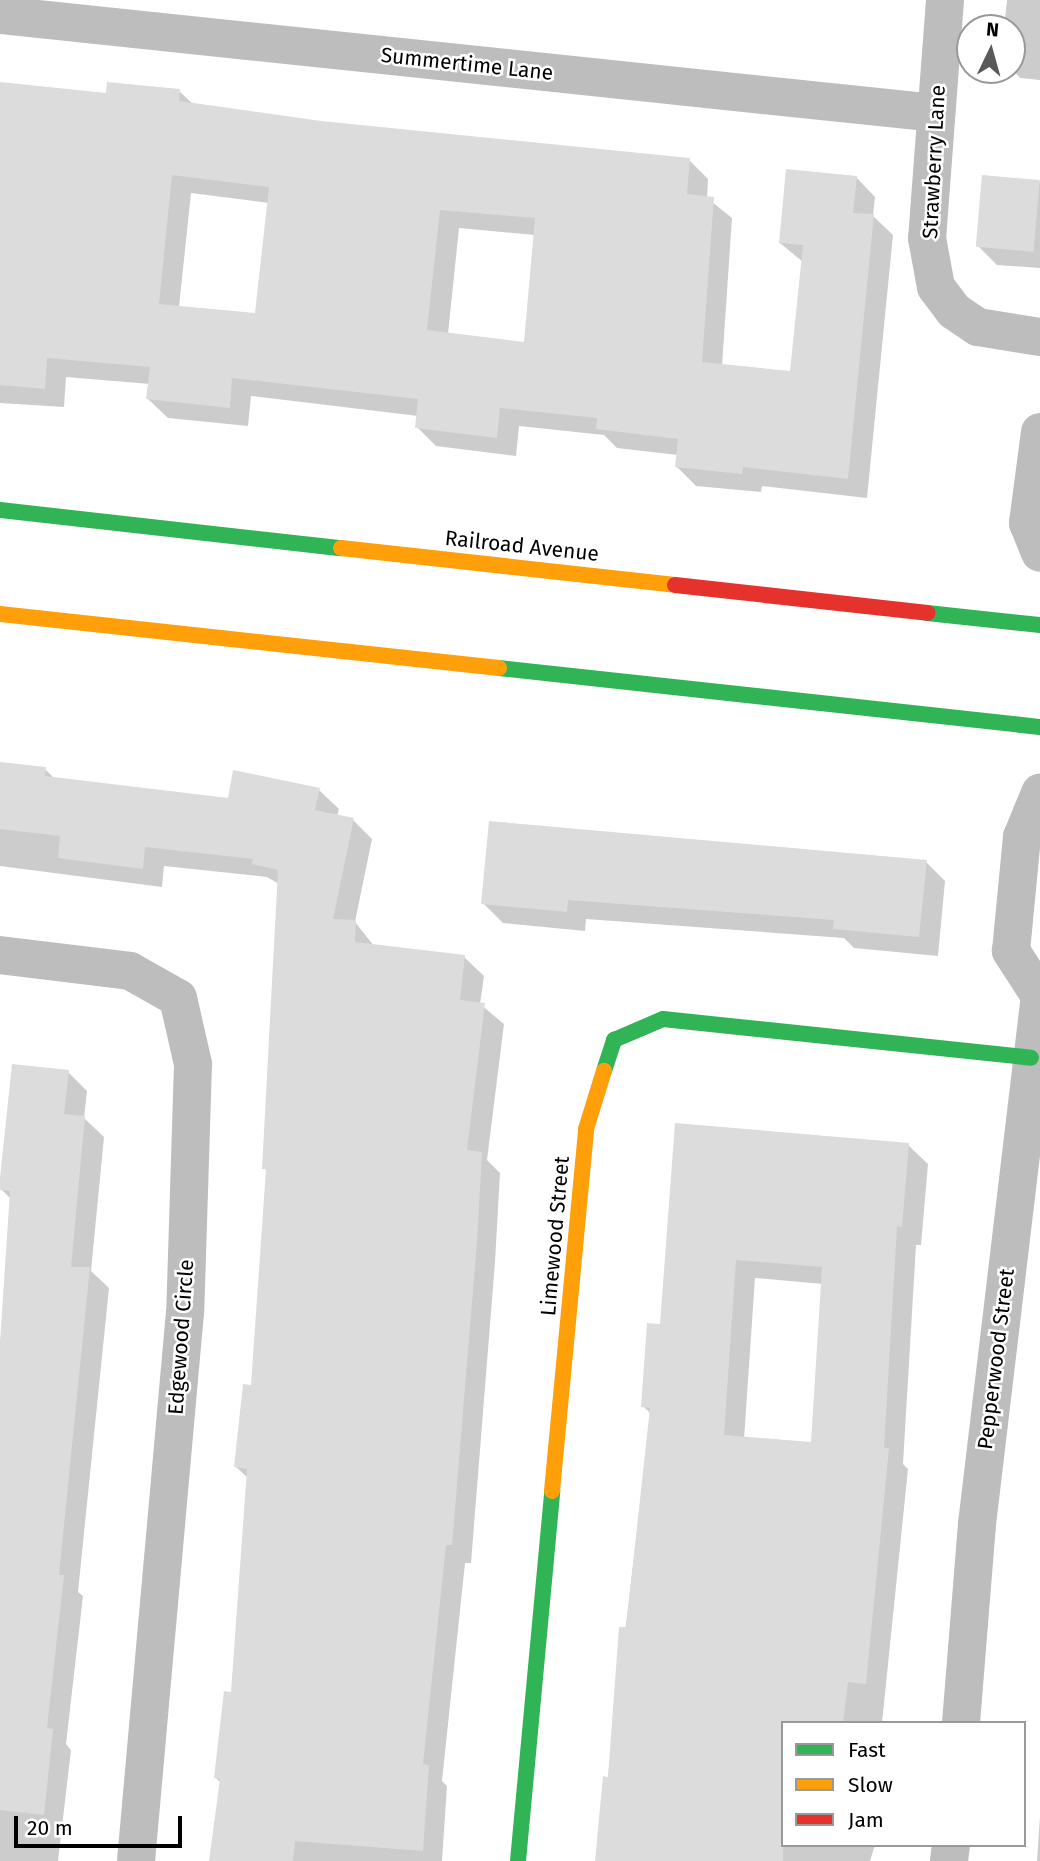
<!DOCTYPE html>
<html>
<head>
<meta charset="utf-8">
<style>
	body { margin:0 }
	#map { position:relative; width:1040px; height:1861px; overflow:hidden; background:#fff; font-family:"Fira Sans",sans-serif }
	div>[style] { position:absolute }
	.shadow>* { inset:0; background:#0003 }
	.building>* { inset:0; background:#dcdcdc; transform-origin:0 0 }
	.street>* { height:38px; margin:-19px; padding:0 19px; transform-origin:19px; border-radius:19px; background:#bdbdbd }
	.fast>* { height:16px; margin:-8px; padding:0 8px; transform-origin:8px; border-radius:8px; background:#30b455 }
	.slow>* { height:16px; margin:-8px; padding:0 8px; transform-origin:8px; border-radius:8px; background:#ff9f0a }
	.jam>* { height:16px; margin:-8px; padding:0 8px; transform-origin:8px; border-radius:8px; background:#e5322d }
	span { translate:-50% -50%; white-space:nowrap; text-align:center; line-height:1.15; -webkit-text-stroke:5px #fff; paint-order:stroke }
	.street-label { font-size:21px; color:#000 }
	.legend { position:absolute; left:781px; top:1721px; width:245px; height:126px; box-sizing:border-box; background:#fff; border:2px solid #999; margin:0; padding:9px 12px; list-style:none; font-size:21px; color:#000 }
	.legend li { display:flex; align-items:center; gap:14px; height:35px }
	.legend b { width:35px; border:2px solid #999 }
	.north { position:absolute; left:956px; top:14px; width:70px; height:70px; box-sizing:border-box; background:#fff; border:2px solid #999; border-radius:50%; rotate:5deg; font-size:19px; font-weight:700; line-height:28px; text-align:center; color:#000 }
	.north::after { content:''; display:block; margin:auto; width:24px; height:32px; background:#595959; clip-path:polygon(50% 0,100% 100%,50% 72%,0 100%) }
	.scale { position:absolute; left:14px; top:1816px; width:168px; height:32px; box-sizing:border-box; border:4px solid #000; border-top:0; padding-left:9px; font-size:21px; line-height:24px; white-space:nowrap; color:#000; -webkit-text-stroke:5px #fff; paint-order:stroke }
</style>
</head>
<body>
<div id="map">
	<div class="shadow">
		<div style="clip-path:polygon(1007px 0,1040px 0,1040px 80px,1020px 78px,1012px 69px,1012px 28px,1004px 28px)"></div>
		<div style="clip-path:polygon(evenodd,0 84px,107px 95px,179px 91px,194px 105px,320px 122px,689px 160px,708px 179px,707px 198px,732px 218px,722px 366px,791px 373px,803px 262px,780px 243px,856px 177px,875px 197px,873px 216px,893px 235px,867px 498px,762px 486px,761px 492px,696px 486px,676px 466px,678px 455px,617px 448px,604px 435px,519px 426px,516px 456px,436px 446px,417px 427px,418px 416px,251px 396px,248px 426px,168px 418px,148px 399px,150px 384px,66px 377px,64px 407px,0 403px,0 84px,191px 193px,269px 203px,256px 315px,179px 307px,191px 193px,0 84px,459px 228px,535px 235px,526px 344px,448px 334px,459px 228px)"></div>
		<div style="clip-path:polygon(1040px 182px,1040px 268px,997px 265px,978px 246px)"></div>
		<div style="clip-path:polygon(0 763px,45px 769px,55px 779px,229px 800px,319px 790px,339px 809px,337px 816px,353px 820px,372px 839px,355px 922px,374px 946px,464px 957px,484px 976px,480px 1004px,504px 1024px,487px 1160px,500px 1173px,495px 1262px,471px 1563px,465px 1563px,442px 1781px,447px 1786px,442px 1861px,212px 1861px,221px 1783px,216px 1778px,233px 1694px,248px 1478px,236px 1467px,253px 1387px,268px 1172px,264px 1168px,279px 884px,267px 877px,164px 866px,162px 887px,0 866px)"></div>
		<div style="clip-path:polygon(926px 862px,945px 881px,938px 956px,854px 948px,844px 938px,586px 919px,585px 931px,503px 923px,483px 903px)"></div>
		<div style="clip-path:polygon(68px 1072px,87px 1091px,84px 1118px,104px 1137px,91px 1271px,109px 1288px,78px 1592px,83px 1596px,66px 1744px,71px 1750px,58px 1861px,0 1861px,0 1370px,11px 1199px,1px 1189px)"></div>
		<div style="clip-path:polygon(evenodd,676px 1125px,908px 1145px,928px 1164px,921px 1245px,916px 1245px,903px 1464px,908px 1469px,882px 1723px,783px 1723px,783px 1845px,875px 1845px,870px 1861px,598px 1861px,651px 1414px,643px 1406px,662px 1326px,676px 1125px,755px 1278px,823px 1284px,812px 1444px,744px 1439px,755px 1278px)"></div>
		<div style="clip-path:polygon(1040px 1817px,1040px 1861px,1037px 1861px)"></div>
	</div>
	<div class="building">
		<div style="clip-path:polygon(evenodd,0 82px,106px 93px,107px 82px,180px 89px,179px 101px,321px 121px,690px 158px,687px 194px,714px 197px,702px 362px,790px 371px,803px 245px,779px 243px,786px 169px,857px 176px,853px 213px,874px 214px,848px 479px,743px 467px,742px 474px,675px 467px,678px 439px,596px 429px,597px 418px,500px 408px,497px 438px,415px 428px,418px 399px,232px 378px,230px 408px,146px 399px,150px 367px,47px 358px,45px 389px,0 385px,0 82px,172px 175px,269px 187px,255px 313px,159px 304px,172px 175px,0 82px,440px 210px,535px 218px,524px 342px,427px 330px,440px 210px)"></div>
		<div style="left:982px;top:175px;width:58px;height:72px;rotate:5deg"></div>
		<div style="clip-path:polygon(0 762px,46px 767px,45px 776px,228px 798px,233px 770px,320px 788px,315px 810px,354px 818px,333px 919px,356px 920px,355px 942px,465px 955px,460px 1000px,485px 1003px,467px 1150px,482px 1152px,477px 1242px,452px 1545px,446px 1545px,423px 1764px,429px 1765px,423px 1851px,295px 1841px,293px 1861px,209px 1861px,220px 1779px,214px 1778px,224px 1691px,231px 1692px,247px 1469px,234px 1467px,243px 1384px,251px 1385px,266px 1169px,262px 1169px,278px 870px,252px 864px,253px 859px,145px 847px,143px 869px,58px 858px,60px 836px,0 829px)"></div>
		<div style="clip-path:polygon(489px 821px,927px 860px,919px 937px,833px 929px,834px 920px,568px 900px,567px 912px,481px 904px)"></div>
		<div style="clip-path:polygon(12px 1064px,69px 1070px,64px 1114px,85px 1116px,71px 1267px,90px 1267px,59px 1575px,64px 1575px,47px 1728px,53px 1729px,44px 1815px,0 1810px,0 1342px,10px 1191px,0 1190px,0 1178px)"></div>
		<div style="clip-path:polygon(evenodd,675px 1123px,909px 1143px,902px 1227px,897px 1226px,884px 1448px,889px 1448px,866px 1684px,848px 1682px,843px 1723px,783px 1723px,783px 1861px,595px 1861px,603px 1776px,608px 1777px,619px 1627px,626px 1627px,650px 1408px,641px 1407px,647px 1323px,660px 1324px,675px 1123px,736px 1260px,822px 1267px,811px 1442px,724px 1435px,736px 1260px)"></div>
	</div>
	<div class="street">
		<div style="left:945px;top:0;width:239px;rotate:94.3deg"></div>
		<div style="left:927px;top:238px;width:50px;rotate:79.6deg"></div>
		<div style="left:936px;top:287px;width:30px;rotate:53deg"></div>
		<div style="left:954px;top:311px;width:29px;rotate:34deg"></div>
		<div style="left:978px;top:327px;width:63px;rotate:9.2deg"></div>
		<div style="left:0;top:15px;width:940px;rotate:5.98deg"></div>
		<div style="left:1040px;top:432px;width:92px;rotate:97.5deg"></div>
		<div style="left:1028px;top:523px;width:32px;rotate:68deg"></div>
		<div style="left:0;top:955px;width:131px;rotate:7deg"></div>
		<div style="left:130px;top:971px;width:55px;rotate:29.4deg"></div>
		<div style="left:178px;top:998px;width:68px;rotate:77.2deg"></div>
		<div style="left:193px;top:1064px;width:248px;rotate:91.8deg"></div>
		<div style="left:185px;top:1312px;width:551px;rotate:95.1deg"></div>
		<div style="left:1040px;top:996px;width:54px;rotate:-122.8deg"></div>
		<div style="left:1011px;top:951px;width:115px;rotate:-84.5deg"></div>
		<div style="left:1022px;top:837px;width:48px;rotate:-67.8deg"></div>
		<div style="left:961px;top:1723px;width:200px;rotate:-85.4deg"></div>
		<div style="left:977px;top:1524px;width:533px;rotate:-83.21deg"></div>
		<div style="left:949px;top:1861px;width:16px;rotate:-83deg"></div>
	</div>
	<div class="fast">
		<div style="left:0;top:510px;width:343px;rotate:6.4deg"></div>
		<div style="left:927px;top:613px;width:114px;rotate:6.1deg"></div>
		<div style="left:499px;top:668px;width:544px;rotate:6.22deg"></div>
		<div style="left:604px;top:1071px;width:33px;rotate:-72deg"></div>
		<div style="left:614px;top:1040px;width:53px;rotate:-23.2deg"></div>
		<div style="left:663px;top:1019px;width:370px;rotate:6deg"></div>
		<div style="left:518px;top:1861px;width:372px;rotate:-84.7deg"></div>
	</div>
	<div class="slow">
		<div style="left:341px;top:548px;width:336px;rotate:6.3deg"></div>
		<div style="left:0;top:614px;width:502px;rotate:6.18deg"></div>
		<div style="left:552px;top:1491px;width:364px;rotate:-84.6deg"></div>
		<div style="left:586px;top:1129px;width:61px;rotate:-72.8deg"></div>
	</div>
	<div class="jam">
		<div style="left:675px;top:585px;width:254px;rotate:6.3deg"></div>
	</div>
	<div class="street-label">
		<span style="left:467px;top:64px;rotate:6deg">Summertime Lane</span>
		<span style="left:934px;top:162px;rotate:-87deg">Strawberry Lane</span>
		<span style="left:522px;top:546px;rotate:6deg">Railroad Avenue</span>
		<span style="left:555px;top:1236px;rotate:-85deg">Limewood Street</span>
		<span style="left:181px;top:1337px;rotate:-86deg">Edgewood Circle</span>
		<span style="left:996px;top:1359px;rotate:-83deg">Pepperwood Street</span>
	</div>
	<ul class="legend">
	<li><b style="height:9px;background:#30b455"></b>Fast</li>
	<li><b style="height:9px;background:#ff9f0a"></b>Slow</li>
	<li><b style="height:9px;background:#e5322d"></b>Jam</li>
	</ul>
	<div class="north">N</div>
	<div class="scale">20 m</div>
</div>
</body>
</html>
